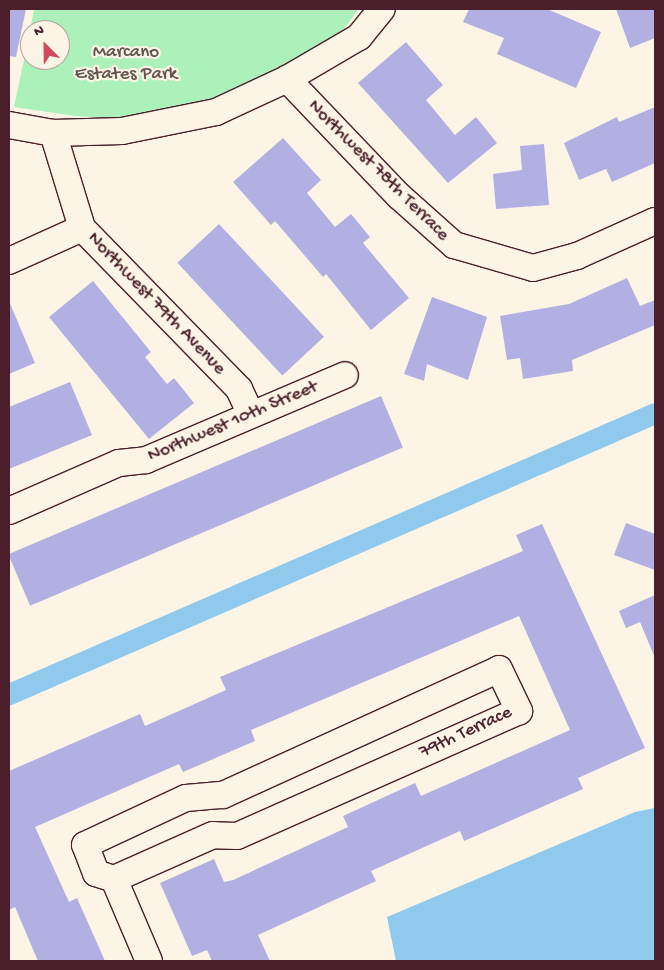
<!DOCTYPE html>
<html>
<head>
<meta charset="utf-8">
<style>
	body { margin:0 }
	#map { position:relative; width:664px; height:970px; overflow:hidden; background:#fcf5e5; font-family:"Gochi Hand",sans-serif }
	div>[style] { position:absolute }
	.green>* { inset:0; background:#acf0ba }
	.water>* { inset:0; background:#8fc9ee }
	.canal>* { height:21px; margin:-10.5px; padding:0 10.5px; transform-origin:10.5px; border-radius:10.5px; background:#8fc9ee }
	.building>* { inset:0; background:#b2b0e2; transform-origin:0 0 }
	.roads { filter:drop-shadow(1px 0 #4a1f2b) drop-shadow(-1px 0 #4a1f2b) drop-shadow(0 1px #4a1f2b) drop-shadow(0 -1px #4a1f2b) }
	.minor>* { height:26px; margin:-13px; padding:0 13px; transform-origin:13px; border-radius:13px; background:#fcf5e5 }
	span { translate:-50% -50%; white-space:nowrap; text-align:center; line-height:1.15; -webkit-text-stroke:4.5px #fcf5e5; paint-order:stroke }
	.park-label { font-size:19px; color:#62534f }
	.street-label { font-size:19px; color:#4a1f2b }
	.frame { position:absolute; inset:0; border:10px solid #4a1f2b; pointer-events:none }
	.north { position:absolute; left:20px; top:20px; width:50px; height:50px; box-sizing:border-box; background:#fcf5e5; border:1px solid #b59f9b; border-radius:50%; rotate:337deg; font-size:14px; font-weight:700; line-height:20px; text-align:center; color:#4a1f2b }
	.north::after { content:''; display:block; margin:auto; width:18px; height:22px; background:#d1495b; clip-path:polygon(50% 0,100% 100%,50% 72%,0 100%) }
</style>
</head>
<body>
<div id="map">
	<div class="green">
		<div style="clip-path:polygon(34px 9px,359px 9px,343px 30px,267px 85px,153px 120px,75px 116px,14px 107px,30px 31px,30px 60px,60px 60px,60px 30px,30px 30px)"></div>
	</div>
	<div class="water">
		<div style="clip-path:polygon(655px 808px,655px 961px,396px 961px,387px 917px,635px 812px)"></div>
	</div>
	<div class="canal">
		<div style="left:9px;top:694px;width:704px;rotate:-23.51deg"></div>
	</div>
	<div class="building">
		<div style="clip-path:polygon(9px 9px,26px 9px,16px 57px,9px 56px)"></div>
		<div style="clip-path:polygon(469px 9px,547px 9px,601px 32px,576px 88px,497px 54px,504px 38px,463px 22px)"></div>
		<div style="clip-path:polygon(616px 9px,655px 9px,655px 38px,630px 48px)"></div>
		<div style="clip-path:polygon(406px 42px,443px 85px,426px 100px,455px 135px,476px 117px,497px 143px,448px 183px,358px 83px)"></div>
		<div style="clip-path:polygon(655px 107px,655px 163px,612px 182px,606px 169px,579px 180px,564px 143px,617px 117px,619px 122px)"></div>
		<div style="clip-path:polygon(283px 138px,321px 180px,307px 193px,335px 227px,351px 214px,370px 237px,363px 243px,409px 298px,371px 330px,326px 274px,323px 277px,275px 221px,271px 225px,233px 182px)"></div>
		<div style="clip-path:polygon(544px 144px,549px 205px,496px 209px,493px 174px,522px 170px,520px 146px)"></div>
		<div style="left:219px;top:224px;width:154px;height:57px;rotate:47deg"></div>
		<div style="clip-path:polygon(627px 278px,640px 306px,655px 300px,655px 325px,572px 360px,573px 371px,523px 379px,520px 358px,507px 360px,500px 316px,569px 304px)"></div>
		<div style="clip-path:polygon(93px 281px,151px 352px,145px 357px,167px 384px,174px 378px,194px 403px,149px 439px,49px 317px)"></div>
		<div style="clip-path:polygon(432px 297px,487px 317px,468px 380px,427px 364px,424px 381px,404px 374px)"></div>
		<div style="clip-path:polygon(9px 301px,35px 363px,9px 374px)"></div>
		<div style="clip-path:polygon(70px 382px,92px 435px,9px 469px,9px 407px)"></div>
		<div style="left:381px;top:396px;width:56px;height:405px;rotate:67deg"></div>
		<div style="clip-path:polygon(626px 523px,655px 534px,655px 570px,614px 555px)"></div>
		<div style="clip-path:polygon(542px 524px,645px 748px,578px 778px,583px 789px,464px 841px,460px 831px,371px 871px,376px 881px,258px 935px,270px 961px,212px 961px,207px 950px,192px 956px,160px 883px,214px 859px,224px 882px,233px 880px,348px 827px,343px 816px,415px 783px,421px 796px,570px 730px,519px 616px,251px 730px,255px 741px,183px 772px,179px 764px,35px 827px,69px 902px,77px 898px,105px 961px,38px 961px,15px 907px,9px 910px,9px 771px,140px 714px,145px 726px,226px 690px,220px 677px,523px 551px,516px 535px)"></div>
		<div style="clip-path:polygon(655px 595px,655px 658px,640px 622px,626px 628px,619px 611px)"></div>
	</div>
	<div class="roads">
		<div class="minor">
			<div style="left:287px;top:79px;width:162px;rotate:46.3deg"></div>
			<div style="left:399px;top:196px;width:74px;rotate:41.7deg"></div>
			<div style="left:454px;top:245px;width:82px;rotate:16.2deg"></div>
			<div style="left:533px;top:268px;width:46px;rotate:-15.3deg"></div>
			<div style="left:577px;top:256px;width:85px;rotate:-24.2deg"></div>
			<div style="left:9px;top:125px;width:45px;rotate:10.3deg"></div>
			<div style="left:53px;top:133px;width:69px;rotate:-1.7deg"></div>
			<div style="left:122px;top:131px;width:96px;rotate:-11.4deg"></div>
			<div style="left:216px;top:112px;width:78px;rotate:-24.9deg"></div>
			<div style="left:287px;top:79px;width:83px;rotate:-30.3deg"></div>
			<div style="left:359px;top:37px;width:36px;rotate:-51deg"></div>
			<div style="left:53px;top:133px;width:99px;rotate:73deg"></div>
			<div style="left:82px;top:228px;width:225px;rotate:45.7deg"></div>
			<div style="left:239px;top:389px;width:26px;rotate:65deg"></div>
			<div style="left:9px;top:261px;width:80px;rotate:-24.3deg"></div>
			<div style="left:9px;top:511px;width:120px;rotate:-23.6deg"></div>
			<div style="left:119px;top:463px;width:27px;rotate:-6deg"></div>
			<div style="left:146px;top:460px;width:216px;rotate:-23.1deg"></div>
			<div style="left:499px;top:669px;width:47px;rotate:64.5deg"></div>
			<div style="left:519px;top:711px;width:308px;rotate:156.1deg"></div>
			<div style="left:237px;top:836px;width:24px;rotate:-178deg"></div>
			<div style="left:213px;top:835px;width:108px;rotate:156deg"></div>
			<div style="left:114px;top:879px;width:19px;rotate:-162deg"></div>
			<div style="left:96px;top:873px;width:30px;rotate:-111deg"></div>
			<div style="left:85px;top:845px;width:111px;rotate:-25deg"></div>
			<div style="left:186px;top:798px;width:37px;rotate:-5deg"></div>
			<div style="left:223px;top:795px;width:303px;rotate:-24.5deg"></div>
			<div style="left:114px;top:879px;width:89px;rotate:66.9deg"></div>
		</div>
	</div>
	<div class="park-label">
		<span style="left:126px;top:64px">Marcano<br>Estates Park</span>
	</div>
	<div class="street-label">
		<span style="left:378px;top:171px;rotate:45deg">Northwest 78th Terrace</span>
		<span style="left:156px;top:304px;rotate:46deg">Northwest 79th Avenue</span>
		<span style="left:233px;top:422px;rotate:-23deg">Northwest 10th Street</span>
		<span style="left:466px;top:733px;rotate:-25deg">79th Terrace</span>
	</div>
	<div class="frame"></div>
	<div class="north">N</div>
</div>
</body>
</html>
